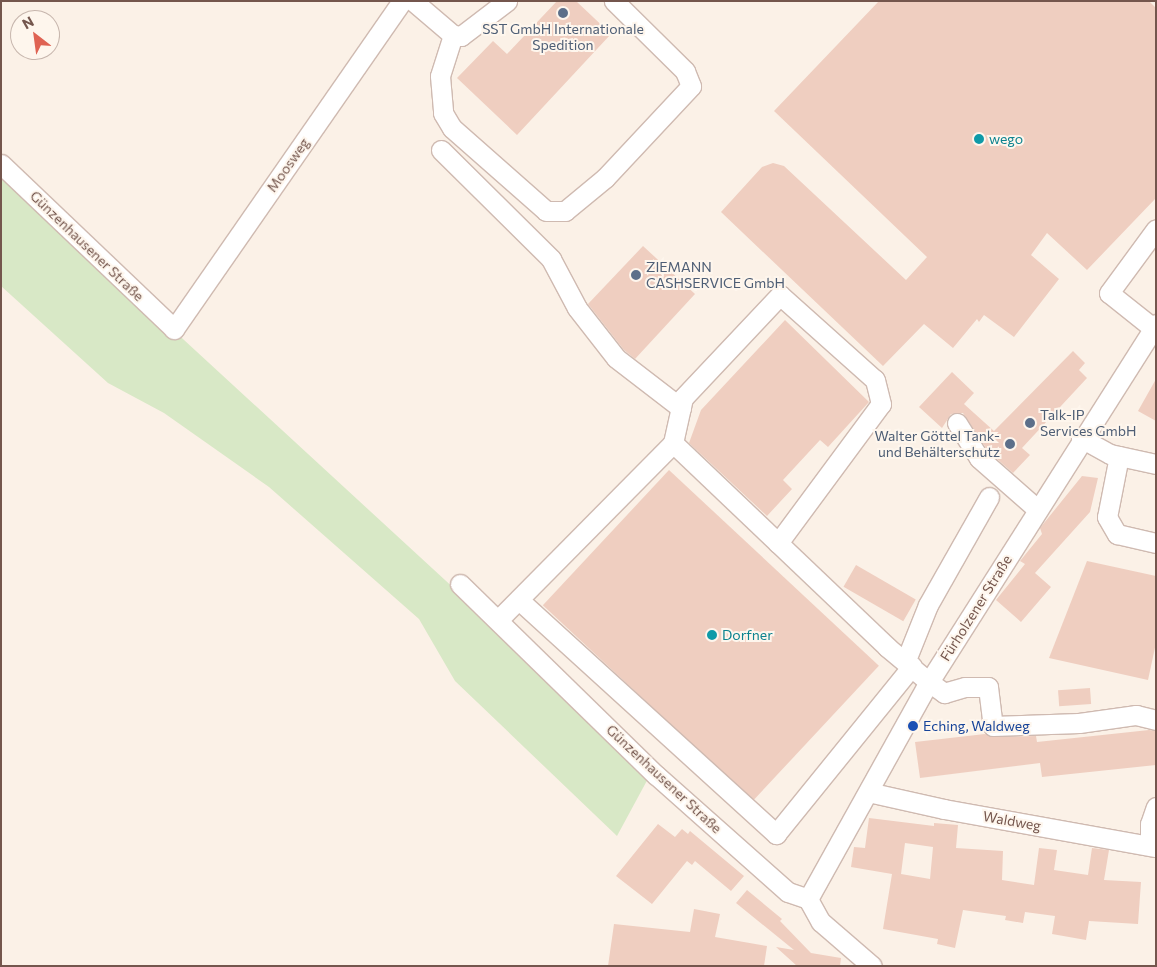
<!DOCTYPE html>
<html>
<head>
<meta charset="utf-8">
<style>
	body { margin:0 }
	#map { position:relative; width:1157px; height:967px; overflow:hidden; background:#fbf1e7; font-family:Commissioner,sans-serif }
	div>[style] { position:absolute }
	.green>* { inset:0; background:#d8e8c6 }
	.building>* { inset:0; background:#efcec0; transform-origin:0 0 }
	.roads { filter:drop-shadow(1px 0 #cfbab1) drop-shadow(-1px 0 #cfbab1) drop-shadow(0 1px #cfbab1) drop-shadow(0 -1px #cfbab1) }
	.minor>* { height:19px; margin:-9.5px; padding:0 9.5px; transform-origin:9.5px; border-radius:9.5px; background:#fff }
	.dots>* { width:14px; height:14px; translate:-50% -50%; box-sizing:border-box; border:2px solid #fef6ed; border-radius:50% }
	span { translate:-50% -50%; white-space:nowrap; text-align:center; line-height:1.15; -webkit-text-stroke:4px #fef6ed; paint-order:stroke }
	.service-label { font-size:14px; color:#4e5e75 }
	.left { translate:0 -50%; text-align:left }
	.right { translate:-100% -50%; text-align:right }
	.culture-label { font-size:14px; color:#0d838f }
	.street-label { font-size:14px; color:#74564d }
	.transit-label { font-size:14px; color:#164399 }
	.frame { position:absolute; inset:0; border:2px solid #74564d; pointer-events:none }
	.north { position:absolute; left:10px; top:10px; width:50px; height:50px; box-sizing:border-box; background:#fef6ed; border:1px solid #c7b6ad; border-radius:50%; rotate:330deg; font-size:14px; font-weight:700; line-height:20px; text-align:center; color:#74564d }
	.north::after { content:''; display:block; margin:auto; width:18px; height:22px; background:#df6353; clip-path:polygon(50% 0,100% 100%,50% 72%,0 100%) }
</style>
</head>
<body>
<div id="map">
	<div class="green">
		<div style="clip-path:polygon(1px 163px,171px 328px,470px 603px,650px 775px,617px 836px,455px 681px,419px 619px,269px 487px,164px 413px,108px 383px,1px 286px)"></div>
	</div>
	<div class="building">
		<div style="clip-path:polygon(557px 1px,576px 1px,611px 34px,517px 135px,457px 78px,493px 41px,507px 54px)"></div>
		<div style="clip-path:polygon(879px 1px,1149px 1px,1156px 8px,1156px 198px,1087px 270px,1047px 233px,1031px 255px,1059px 279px,1014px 337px,984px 315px,979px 322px,977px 319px,953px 348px,924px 324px,883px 366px,721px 212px,762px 167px,773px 163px,784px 166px,906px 280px,927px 257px,774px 111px)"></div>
		<div style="clip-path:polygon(643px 246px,695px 294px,635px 359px,624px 350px,588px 304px)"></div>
		<div style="clip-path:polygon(785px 320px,869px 402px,828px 447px,820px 440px,783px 480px,792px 489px,767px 516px,689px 443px,701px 410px)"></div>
		<div style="clip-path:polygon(1073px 351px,1085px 363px,1079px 370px,1087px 378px,1022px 448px,1030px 455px,1013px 473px,988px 451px,963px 413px,951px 414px,942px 428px,919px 407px,952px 372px,974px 393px,964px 404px,994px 431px)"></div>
		<div style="clip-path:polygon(1156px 379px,1156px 421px,1138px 411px)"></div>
		<div style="left:669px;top:470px;width:287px;height:185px;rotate:43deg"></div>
		<div style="clip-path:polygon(1082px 476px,1098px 478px,1090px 512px,1035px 573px,1051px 587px,1021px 622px,996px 600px,1025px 564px,1020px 561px,1042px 534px,1040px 528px)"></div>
		<div style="clip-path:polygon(1087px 561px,1156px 576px,1156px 643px,1148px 680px,1049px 658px)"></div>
		<div style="left:856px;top:565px;width:69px;height:25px;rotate:30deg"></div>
		<div style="left:1090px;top:688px;width:16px;height:32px;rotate:86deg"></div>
		<div style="clip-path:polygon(1149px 730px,1156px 731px,1156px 765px,1042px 777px,1040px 763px,920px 778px,915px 742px,985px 734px,993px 737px,1036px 736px,1037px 742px)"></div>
		<div style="clip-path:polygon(evenodd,869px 818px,934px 826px,934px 823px,958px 825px,956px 848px,1003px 851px,1002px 880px,1034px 885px,1039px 848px,1057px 850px,1054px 870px,1088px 875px,1092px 848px,1109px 850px,1104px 880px,1141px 882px,1138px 924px,1089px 921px,1086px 940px,1052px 934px,1055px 916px,1025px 912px,1023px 923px,1005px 920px,1006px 916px,963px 910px,955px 948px,937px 944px,938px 939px,883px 929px,892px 874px,851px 867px,854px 847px,865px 848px,869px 818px,905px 843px,933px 847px,930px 879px,901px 874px,905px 843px)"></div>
		<div style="clip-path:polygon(658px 824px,675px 837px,682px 829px,688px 834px,690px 831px,744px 876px,731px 891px,695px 861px,692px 865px,687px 861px,652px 904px,616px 876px)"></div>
		<div style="clip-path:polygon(747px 890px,782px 919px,780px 921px,811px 953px,841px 958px,840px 966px,797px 966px,776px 947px,794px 950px,736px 903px)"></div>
		<div style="clip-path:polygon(694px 909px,720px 914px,715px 937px,767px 946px,764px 966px,608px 966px,614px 924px,690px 932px)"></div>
	</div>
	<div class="roads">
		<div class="minor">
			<div style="left:413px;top:1px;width:52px;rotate:40.4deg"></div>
			<div style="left:453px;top:35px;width:8px;rotate:7deg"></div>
			<div style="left:461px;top:36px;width:58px;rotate:-37.3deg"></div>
			<div style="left:453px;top:35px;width:43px;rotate:107.6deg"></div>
			<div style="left:440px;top:76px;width:37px;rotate:85deg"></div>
			<div style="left:443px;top:113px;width:17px;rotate:59deg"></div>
			<div style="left:452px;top:128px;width:125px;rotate:41.4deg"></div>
			<div style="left:546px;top:211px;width:19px"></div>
			<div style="left:565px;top:211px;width:52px;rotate:-39.5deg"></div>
			<div style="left:605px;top:178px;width:126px;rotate:-46.9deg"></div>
			<div style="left:691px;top:86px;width:16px;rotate:-112deg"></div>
			<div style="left:685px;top:71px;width:100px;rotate:-135.4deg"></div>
			<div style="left:441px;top:150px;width:155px;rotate:44.7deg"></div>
			<div style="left:551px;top:259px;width:55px;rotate:62deg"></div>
			<div style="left:577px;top:308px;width:63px;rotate:52deg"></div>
			<div style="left:616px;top:358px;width:82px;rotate:37.6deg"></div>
			<div style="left:1px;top:164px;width:239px;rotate:43.6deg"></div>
			<div style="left:174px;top:329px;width:399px;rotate:-55.2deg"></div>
			<div style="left:1153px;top:328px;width:56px;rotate:-141.5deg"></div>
			<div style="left:1109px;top:293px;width:79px;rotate:-53.7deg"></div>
			<div style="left:957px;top:423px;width:41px;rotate:57.8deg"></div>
			<div style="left:979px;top:458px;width:77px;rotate:41.3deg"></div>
			<div style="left:1081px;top:438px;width:33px;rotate:29deg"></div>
			<div style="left:1110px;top:454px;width:47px;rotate:12.3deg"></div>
			<div style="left:1119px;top:456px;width:62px;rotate:101.1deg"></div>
			<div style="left:1107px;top:517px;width:20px;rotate:60deg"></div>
			<div style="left:1117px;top:534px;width:40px;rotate:13deg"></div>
			<div style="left:778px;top:543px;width:173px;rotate:-53.5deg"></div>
			<div style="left:881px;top:404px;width:25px;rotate:-104deg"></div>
			<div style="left:875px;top:380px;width:127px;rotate:-138.2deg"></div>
			<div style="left:780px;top:295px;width:141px;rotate:133.3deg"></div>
			<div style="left:683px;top:398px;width:46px;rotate:102.5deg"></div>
			<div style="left:673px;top:443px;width:296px;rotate:43.6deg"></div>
			<div style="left:887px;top:647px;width:55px;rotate:39.8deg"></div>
			<div style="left:929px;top:682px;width:19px;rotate:36deg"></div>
			<div style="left:944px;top:693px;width:22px;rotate:-16deg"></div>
			<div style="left:965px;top:687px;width:23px"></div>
			<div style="left:988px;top:687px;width:39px;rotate:83deg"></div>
			<div style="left:993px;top:726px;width:86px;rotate:-2deg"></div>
			<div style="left:1079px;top:723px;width:58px;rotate:-8deg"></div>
			<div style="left:1136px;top:715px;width:21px;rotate:14deg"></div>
			<div style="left:460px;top:584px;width:274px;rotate:44.3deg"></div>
			<div style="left:656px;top:775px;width:176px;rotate:41.6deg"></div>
			<div style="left:788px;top:892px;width:21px;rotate:19deg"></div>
			<div style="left:808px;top:899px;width:26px;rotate:61deg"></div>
			<div style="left:821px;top:922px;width:67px;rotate:40.8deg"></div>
			<div style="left:519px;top:600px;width:348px;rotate:42.3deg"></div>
			<div style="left:776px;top:834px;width:216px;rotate:-51deg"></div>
			<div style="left:498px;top:620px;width:249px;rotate:-45.3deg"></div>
			<div style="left:906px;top:660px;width:59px;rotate:-68.2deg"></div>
			<div style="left:928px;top:605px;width:124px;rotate:-60.5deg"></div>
			<div style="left:868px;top:792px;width:78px;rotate:12.6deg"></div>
			<div style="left:944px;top:809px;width:215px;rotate:10.2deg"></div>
			<div style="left:1150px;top:845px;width:21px;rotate:-90deg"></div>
			<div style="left:1150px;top:824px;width:18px;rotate:-71deg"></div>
			<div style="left:808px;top:899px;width:248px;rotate:-60.9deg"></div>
			<div style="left:929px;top:682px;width:424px;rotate:-57.6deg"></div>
		</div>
	</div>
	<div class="dots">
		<div style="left:563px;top:13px;background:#5c6f8a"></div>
		<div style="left:979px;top:139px;background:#0f9aa8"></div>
		<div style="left:636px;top:275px;background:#5c6f8a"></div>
		<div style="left:1030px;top:423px;background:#5c6f8a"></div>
		<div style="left:1010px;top:444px;background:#5c6f8a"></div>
		<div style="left:712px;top:635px;background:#0f9aa8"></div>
		<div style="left:913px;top:726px;background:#1a4fb4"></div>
	</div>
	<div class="service-label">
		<span style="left:563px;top:37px">SST GmbH Internationale<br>Spedition</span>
		<span class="left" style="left:646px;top:275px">ZIEMANN<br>CASHSERVICE GmbH</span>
		<span class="left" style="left:1040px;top:423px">Talk-IP<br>Services GmbH</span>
		<span class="right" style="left:1000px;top:444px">Walter Göttel Tank-<br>und Behälterschutz</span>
	</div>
	<div class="culture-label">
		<span class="left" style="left:989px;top:139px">wego</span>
		<span class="left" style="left:722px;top:635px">Dorfner</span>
	</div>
	<div class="street-label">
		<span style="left:288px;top:165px;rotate:-55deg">Moosweg</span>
		<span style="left:87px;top:246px;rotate:44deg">Günzenhausener Straße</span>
		<span style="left:976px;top:608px;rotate:-58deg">Fürholzener Straße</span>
		<span style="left:664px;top:779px;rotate:43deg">Günzenhausener Straße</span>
		<span style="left:1012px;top:821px;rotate:10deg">Waldweg</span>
	</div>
	<div class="transit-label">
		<span class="left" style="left:923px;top:726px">Eching, Waldweg</span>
	</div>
	<div class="frame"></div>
	<div class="north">N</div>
</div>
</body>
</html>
